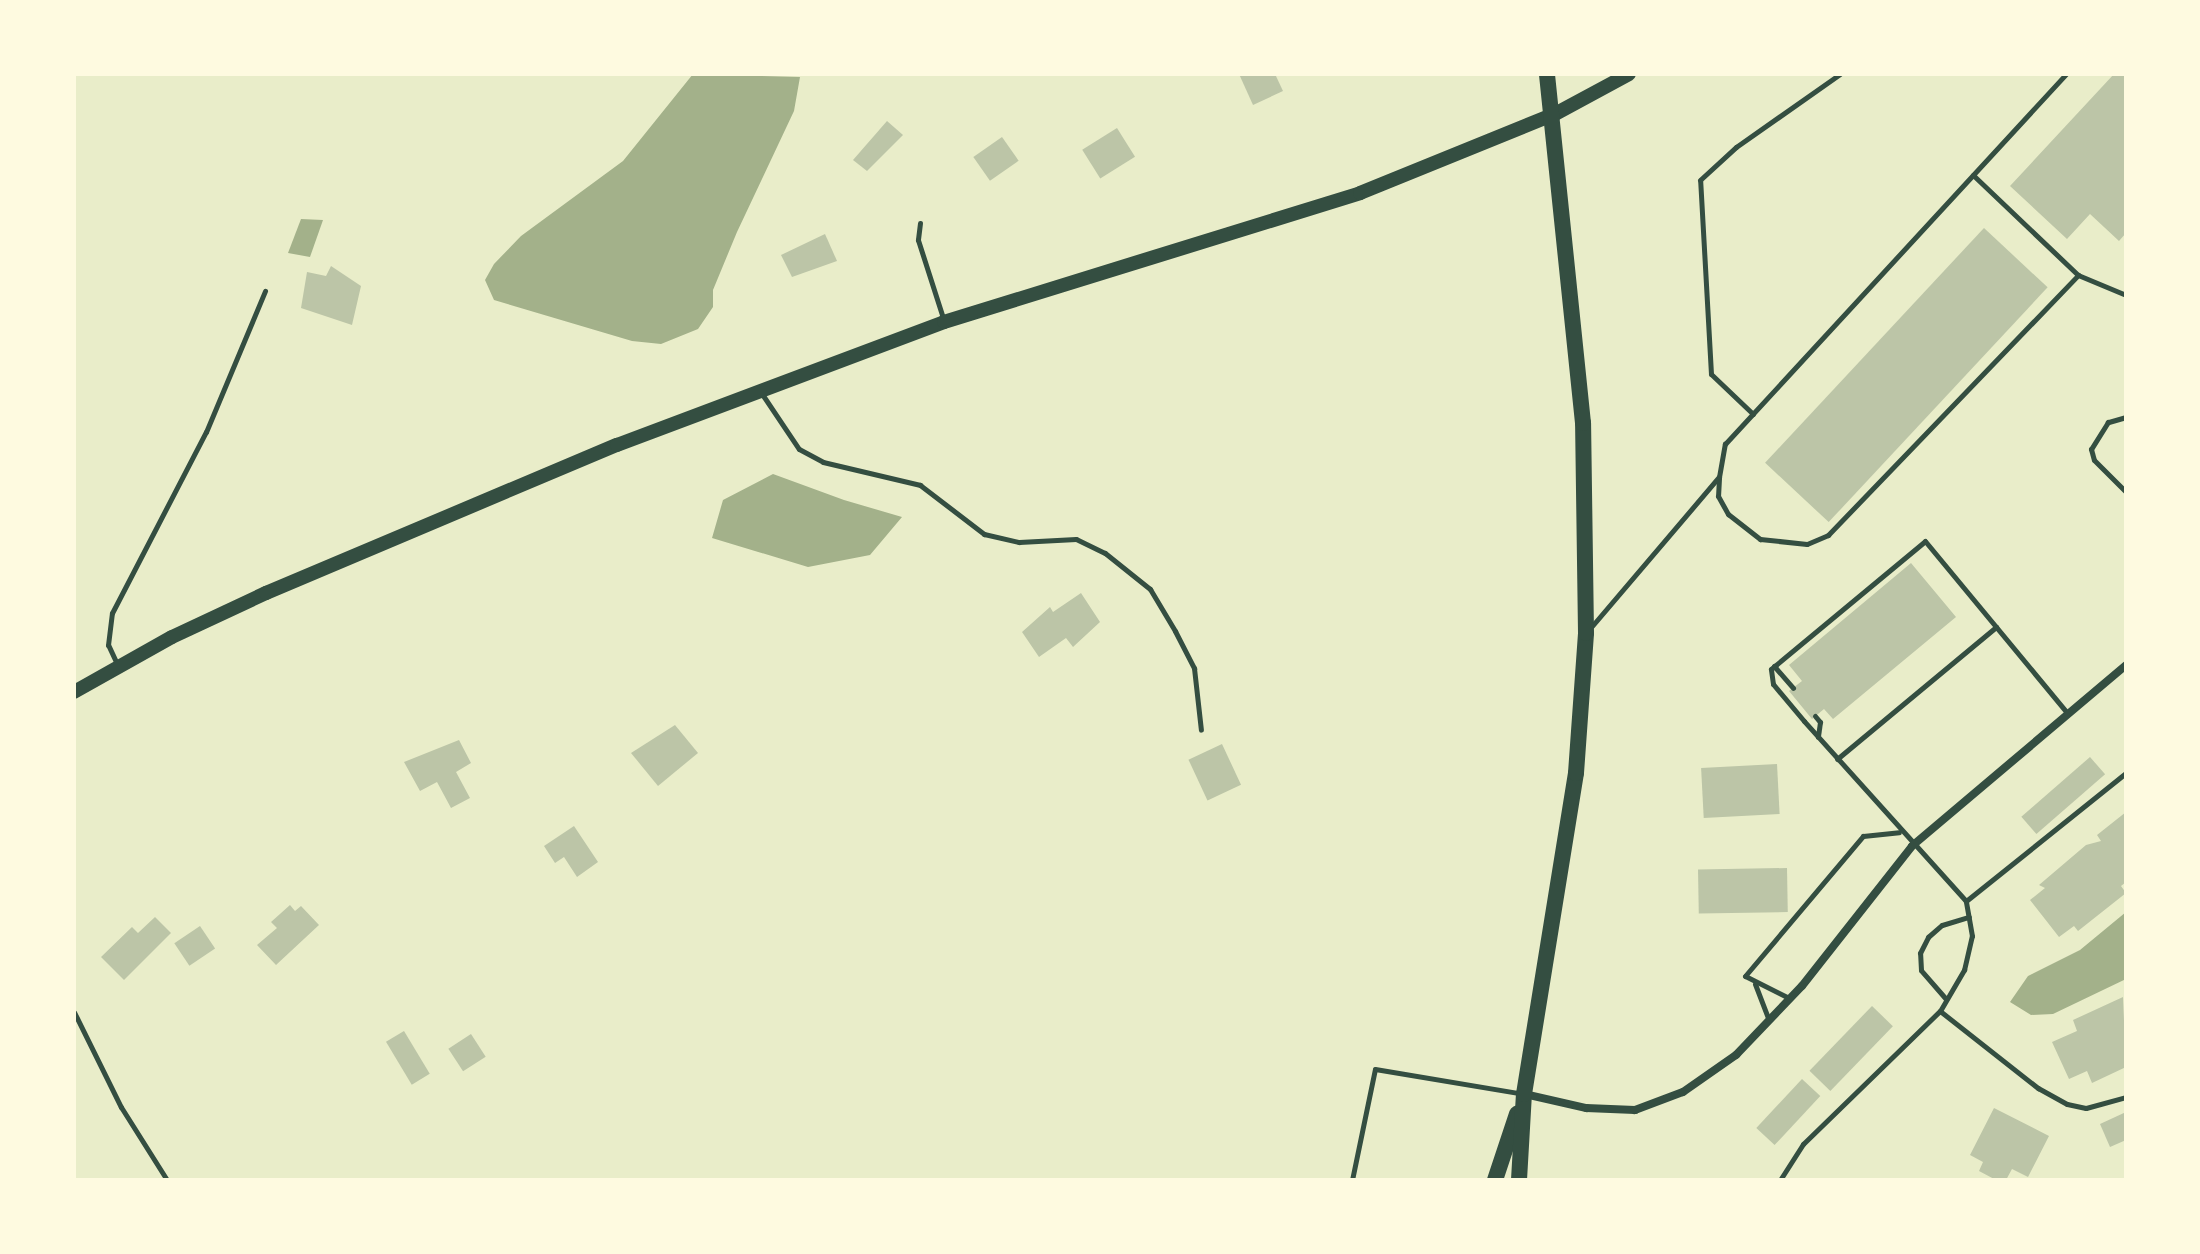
<!DOCTYPE html>
<html>
<head>
<meta charset="utf-8">
<style>
	body { margin:0 }
	#map { position:relative; width:2200px; height:1254px; overflow:hidden; background:#e9edc9; font-family:"Libre Baskerville",serif }
	div>[style] { position:absolute }
	.water>* { inset:0; background:#a3b18a }
	.building>* { inset:0; background:#bcc5a7; transform-origin:0 0 }
	.service>* { height:5px; margin:-2.5px; padding:0 2.5px; transform-origin:2.5px; border-radius:2.5px; background:#344e41 }
	.minor>* { height:8px; margin:-4px; padding:0 4px; transform-origin:4px; border-radius:4px; background:#344e41 }
	.secondary>* { height:14px; margin:-7px; padding:0 7px; transform-origin:7px; border-radius:7px; background:#344e41 }
	.primary>* { height:16px; margin:-8px; padding:0 8px; transform-origin:8px; border-radius:8px; background:#344e41 }
	span { translate:-50% -50%; white-space:nowrap; text-align:center; line-height:1.15; -webkit-text-stroke:8px #fefae0; paint-order:stroke }
	.frame { position:absolute; inset:0; border:76px solid #fefae0; pointer-events:none }
</style>
</head>
<body>
<div id="map">
	<div class="water">
		<div style="clip-path:polygon(693px 74px,800px 77px,794px 111px,737px 232px,713px 290px,713px 307px,698px 329px,661px 344px,632px 341px,494px 300px,485px 280px,494px 264px,521px 236px,623px 161px)"></div>
		<div style="clip-path:polygon(301px 219px,323px 220px,310px 257px,288px 253px)"></div>
		<div style="clip-path:polygon(773px 474px,844px 500px,902px 517px,870px 555px,808px 567px,712px 538px,723px 500px)"></div>
		<div style="clip-path:polygon(2126px 912px,2126px 979px,2053px 1014px,2031px 1015px,2010px 1002px,2028px 976px,2080px 950px)"></div>
	</div>
	<div class="building">
		<div style="clip-path:polygon(1239px 74px,1275px 74px,1283px 91px,1253px 105px)"></div>
		<div style="clip-path:polygon(2114px 74px,2126px 74px,2126px 233px,2119px 241px,2090px 214px,2067px 239px,2010px 186px)"></div>
		<div style="clip-path:polygon(887px 121px,903px 135px,867px 171px,853px 160px)"></div>
		<div style="left:1117px;top:128px;width:34px;height:41px;rotate:58deg"></div>
		<div style="left:1002px;top:137px;width:29px;height:35px;rotate:55deg"></div>
		<div style="left:1984px;top:228px;width:87px;height:321px;rotate:43deg"></div>
		<div style="clip-path:polygon(825px 234px,837px 261px,792px 277px,781px 255px)"></div>
		<div style="clip-path:polygon(331px 266px,361px 286px,352px 325px,301px 308px,307px 272px,326px 276px)"></div>
		<div style="clip-path:polygon(1911px 563px,1956px 617px,1833px 719px,1824px 709px,1812px 719px,1789px 691px,1802px 681px,1789px 665px)"></div>
		<div style="clip-path:polygon(1081px 593px,1100px 622px,1073px 647px,1066px 638px,1039px 657px,1022px 632px,1050px 607px,1053px 612px)"></div>
		<div style="clip-path:polygon(675px 725px,698px 753px,658px 786px,631px 753px)"></div>
		<div style="clip-path:polygon(459px 740px,471px 763px,456px 772px,470px 798px,451px 808px,437px 782px,420px 791px,404px 762px)"></div>
		<div style="left:1222px;top:744px;width:45px;height:37px;rotate:65deg"></div>
		<div style="left:2090px;top:757px;width:23px;height:91px;rotate:49deg"></div>
		<div style="left:1777px;top:764px;width:50px;height:76px;rotate:87deg"></div>
		<div style="clip-path:polygon(2126px 812px,2126px 882px,2121px 886px,2126px 893px,2078px 931px,2074px 926px,2059px 937px,2030px 900px,2045px 888px,2039px 885px,2086px 845px,2101px 841px,2097px 835px)"></div>
		<div style="clip-path:polygon(574px 826px,598px 862px,577px 877px,564px 857px,555px 863px,544px 846px)"></div>
		<div style="left:1787px;top:868px;width:44px;height:89px;rotate:89deg"></div>
		<div style="clip-path:polygon(290px 905px,295px 911px,301px 906px,319px 925px,276px 965px,257px 945px,277px 928px,271px 922px)"></div>
		<div style="clip-path:polygon(155px 917px,171px 933px,124px 980px,101px 957px,132px 927px,138px 933px)"></div>
		<div style="left:200px;top:926px;width:27px;height:31px;rotate:56deg"></div>
		<div style="clip-path:polygon(2123px 997px,2126px 1067px,2092px 1083px,2087px 1071px,2069px 1079px,2052px 1042px,2077px 1031px,2073px 1020px)"></div>
		<div style="left:1872px;top:1006px;width:29px;height:90px;rotate:44deg"></div>
		<div style="left:404px;top:1031px;width:50px;height:21px;rotate:59deg"></div>
		<div style="left:471px;top:1034px;width:27px;height:27px;rotate:57deg"></div>
		<div style="left:1802px;top:1079px;width:25px;height:67px;rotate:43deg"></div>
		<div style="clip-path:polygon(1994px 1108px,2049px 1136px,2028px 1177px,2012px 1169px,2006px 1180px,1996px 1180px,1979px 1171px,1983px 1162px,1970px 1155px)"></div>
		<div style="clip-path:polygon(2126px 1112px,2126px 1140px,2110px 1147px,2100px 1124px)"></div>
	</div>
	<div class="service">
		<div style="left:1973px;top:175px;width:145px;rotate:43.6deg"></div>
		<div style="left:2078px;top:275px;width:52px;rotate:22.6deg"></div>
		<div style="left:920px;top:223px;width:17px;rotate:97deg"></div>
		<div style="left:918px;top:240px;width:85px;rotate:72.2deg"></div>
		<div style="left:762px;top:394px;width:66px;rotate:56.1deg"></div>
		<div style="left:799px;top:449px;width:27px;rotate:28deg"></div>
		<div style="left:823px;top:462px;width:100px;rotate:13.3deg"></div>
		<div style="left:920px;top:485px;width:81px;rotate:37.4deg"></div>
		<div style="left:984px;top:534px;width:36px;rotate:13deg"></div>
		<div style="left:1019px;top:542px;width:57px;rotate:-3deg"></div>
		<div style="left:1076px;top:539px;width:32px;rotate:26deg"></div>
		<div style="left:1105px;top:553px;width:58px;rotate:38.7deg"></div>
		<div style="left:1150px;top:589px;width:49px;rotate:59.2deg"></div>
		<div style="left:1175px;top:631px;width:42px;rotate:62.8deg"></div>
		<div style="left:1194px;top:668px;width:62px;rotate:83.6deg"></div>
		<div style="left:1753px;top:414px;width:58px;rotate:-136.4deg"></div>
		<div style="left:1711px;top:374px;width:194px;rotate:-93.2deg"></div>
		<div style="left:1700px;top:180px;width:49px;rotate:-42.5deg"></div>
		<div style="left:1736px;top:147px;width:127px;rotate:-35.1deg"></div>
		<div style="left:2126px;top:417px;width:19px;rotate:164deg"></div>
		<div style="left:2108px;top:422px;width:32px;rotate:122deg"></div>
		<div style="left:2091px;top:449px;width:11px;rotate:75deg"></div>
		<div style="left:2094px;top:460px;width:45px;rotate:45deg"></div>
		<div style="left:1719px;top:478px;width:18px;rotate:93deg"></div>
		<div style="left:1718px;top:496px;width:21px;rotate:61deg"></div>
		<div style="left:1728px;top:514px;width:41px;rotate:38deg"></div>
		<div style="left:1760px;top:539px;width:47px;rotate:6.1deg"></div>
		<div style="left:1807px;top:544px;width:23px;rotate:-23deg"></div>
		<div style="left:1828px;top:535px;width:361px;rotate:-46.1deg"></div>
		<div style="left:1592px;top:626px;width:196px;rotate:-49.6deg"></div>
		<div style="left:1719px;top:477px;width:34px;rotate:-80deg"></div>
		<div style="left:1725px;top:444px;width:503px;rotate:-47.34deg"></div>
		<div style="left:118px;top:666px;width:23px;rotate:-115deg"></div>
		<div style="left:108px;top:645px;width:32px;rotate:-83deg"></div>
		<div style="left:112px;top:613px;width:204px;rotate:-62.6deg"></div>
		<div style="left:206px;top:432px;width:153px;rotate:-67.3deg"></div>
		<div style="left:1774px;top:666px;width:29px;rotate:49deg"></div>
		<div style="left:1815px;top:716px;width:8px;rotate:50deg"></div>
		<div style="left:1820px;top:722px;width:15px;rotate:98deg"></div>
		<div style="left:1837px;top:759px;width:207px;rotate:-39.7deg"></div>
		<div style="left:1966px;top:901px;width:205px;rotate:-38.7deg"></div>
		<div style="left:1755px;top:984px;width:39px;rotate:69deg"></div>
		<div style="left:1789px;top:998px;width:49px;rotate:-153.4deg"></div>
		<div style="left:1745px;top:976px;width:183px;rotate:-49.9deg"></div>
		<div style="left:1863px;top:836px;width:36px;rotate:-6deg"></div>
		<div style="left:1946px;top:999px;width:38px;rotate:-131deg"></div>
		<div style="left:1921px;top:970px;width:17px;rotate:-93deg"></div>
		<div style="left:1920px;top:953px;width:18px;rotate:-63deg"></div>
		<div style="left:1928px;top:937px;width:18px;rotate:-41deg"></div>
		<div style="left:1942px;top:925px;width:28px;rotate:-17deg"></div>
		<div style="left:1940px;top:1011px;width:125px;rotate:38.2deg"></div>
		<div style="left:2038px;top:1088px;width:33px;rotate:29deg"></div>
		<div style="left:2067px;top:1104px;width:19px;rotate:12deg"></div>
		<div style="left:2086px;top:1108px;width:41px;rotate:-15.4deg"></div>
		<div style="left:74px;top:1012px;width:106px;rotate:63.7deg"></div>
		<div style="left:121px;top:1107px;width:86px;rotate:57.8deg"></div>
		<div style="left:1352px;top:1180px;width:113px;rotate:-78.3deg"></div>
		<div style="left:1375px;top:1069px;width:146px;rotate:9.5deg"></div>
		<div style="left:1780px;top:1180px;width:43px;rotate:-57.4deg"></div>
		<div style="left:1803px;top:1144px;width:191px;rotate:-44.2deg"></div>
		<div style="left:1940px;top:1011px;width:48px;rotate:-59.7deg"></div>
		<div style="left:1964px;top:970px;width:35px;rotate:-77deg"></div>
		<div style="left:1972px;top:936px;width:36px;rotate:-100deg"></div>
		<div style="left:1966px;top:901px;width:242px;rotate:-132deg"></div>
		<div style="left:1804px;top:721px;width:48px;rotate:-130deg"></div>
		<div style="left:1773px;top:684px;width:15px;rotate:-98deg"></div>
		<div style="left:1771px;top:669px;width:200px;rotate:-39.7deg"></div>
		<div style="left:1925px;top:541px;width:224px;rotate:50.4deg"></div>
	</div>
	<div class="minor">
		<div style="left:1524px;top:1094px;width:64px;rotate:12.7deg"></div>
		<div style="left:1586px;top:1108px;width:49px;rotate:2.3deg"></div>
		<div style="left:1635px;top:1110px;width:51px;rotate:-20.6deg"></div>
		<div style="left:1683px;top:1092px;width:65px;rotate:-34.9deg"></div>
		<div style="left:1736px;top:1055px;width:95px;rotate:-46.3deg"></div>
		<div style="left:1802px;top:986px;width:178px;rotate:-51.8deg"></div>
		<div style="left:1912px;top:846px;width:280px;rotate:-40.2deg"></div>
	</div>
	<div class="secondary">
		<div style="left:74px;top:692px;width:112px;rotate:-29.3deg"></div>
		<div style="left:172px;top:637px;width:104px;rotate:-25.1deg"></div>
		<div style="left:266px;top:593px;width:381px;rotate:-22.9deg"></div>
		<div style="left:617px;top:445px;width:349px;rotate:-20.6deg"></div>
		<div style="left:944px;top:322px;width:436px;rotate:-17.2deg"></div>
		<div style="left:1360px;top:193px;width:210px;rotate:-22.1deg"></div>
		<div style="left:1555px;top:114px;width:84px;rotate:-28.4deg"></div>
	</div>
	<div class="primary">
		<div style="left:1495px;top:1180px;width:70px;rotate:-71.6deg"></div>
		<div style="left:1519px;top:1180px;width:86px;rotate:-86.7deg"></div>
		<div style="left:1524px;top:1094px;width:325px;rotate:-80.8deg"></div>
		<div style="left:1576px;top:773px;width:140px;rotate:-85.9deg"></div>
		<div style="left:1586px;top:633px;width:210px;rotate:-90.8deg"></div>
		<div style="left:1583px;top:423px;width:351px;rotate:-95.9deg"></div>
	</div>
	<div class="frame"></div>
</div>
</body>
</html>
